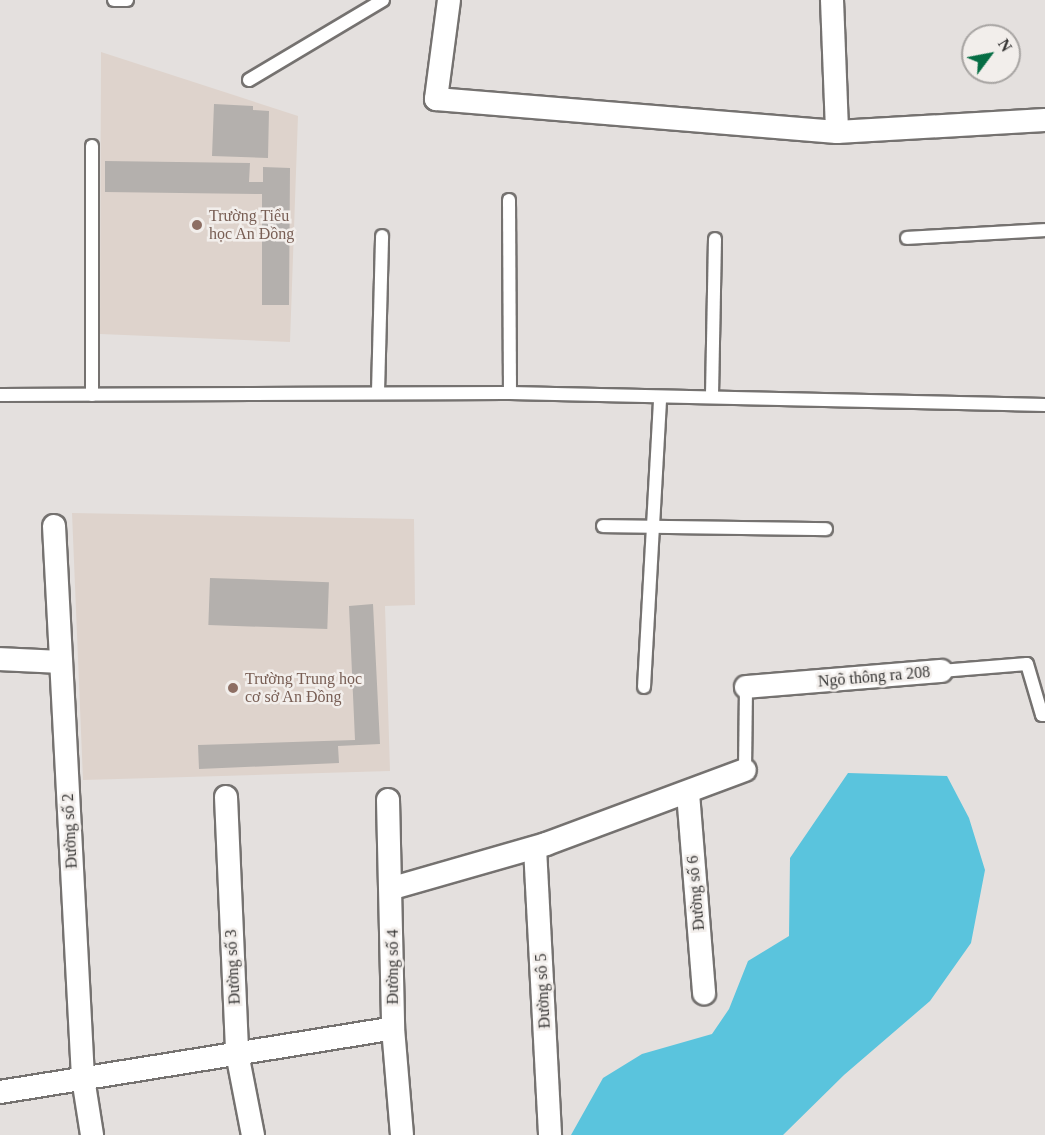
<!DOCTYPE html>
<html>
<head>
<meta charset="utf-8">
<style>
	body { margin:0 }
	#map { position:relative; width:1045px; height:1135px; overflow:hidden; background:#e4e0de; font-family:"Times New Roman",serif }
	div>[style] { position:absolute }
	.built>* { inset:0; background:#ded3cc }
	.water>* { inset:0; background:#5ac4dd }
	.building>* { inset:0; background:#b4b0ad; transform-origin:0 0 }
	.roads { filter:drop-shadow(2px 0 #757270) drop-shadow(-2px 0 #757270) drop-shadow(0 2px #757270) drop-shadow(0 -2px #757270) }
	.service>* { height:12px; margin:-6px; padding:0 6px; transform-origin:6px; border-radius:6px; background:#fff }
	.minor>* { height:22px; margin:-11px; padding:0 11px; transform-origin:11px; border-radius:11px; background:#fff }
	.dots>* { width:16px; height:16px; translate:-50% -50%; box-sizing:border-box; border:3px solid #f2eeeb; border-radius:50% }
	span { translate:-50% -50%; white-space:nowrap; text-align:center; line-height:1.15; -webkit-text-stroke:5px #f2eeeb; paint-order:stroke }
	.education-label { font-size:16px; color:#785e54 }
	.left { translate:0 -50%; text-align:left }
	.street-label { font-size:16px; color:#363534 }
	.north { position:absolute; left:961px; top:24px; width:60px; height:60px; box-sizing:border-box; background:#f2eeeb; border:2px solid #a7a4a2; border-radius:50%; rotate:58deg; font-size:16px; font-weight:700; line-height:24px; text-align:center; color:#363534 }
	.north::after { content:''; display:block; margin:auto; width:21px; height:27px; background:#056d44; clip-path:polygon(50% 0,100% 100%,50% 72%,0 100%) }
</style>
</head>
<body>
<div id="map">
	<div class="built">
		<div style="clip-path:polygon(101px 52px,298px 116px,290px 342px,100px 334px)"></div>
		<div style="clip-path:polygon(72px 513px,414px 519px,415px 605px,385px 606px,390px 771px,83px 780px)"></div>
	</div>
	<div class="water">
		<div style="clip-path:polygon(848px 773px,947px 776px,969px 818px,985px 870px,971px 943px,930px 1001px,844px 1075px,783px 1135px,571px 1135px,603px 1078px,642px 1054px,712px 1034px,729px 1009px,748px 961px,789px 936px,790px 858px)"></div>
	</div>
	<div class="building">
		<div style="clip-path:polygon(214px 104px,253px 106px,253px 110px,269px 111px,268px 158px,212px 156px)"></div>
		<div style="clip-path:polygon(105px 161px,250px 163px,249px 182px,263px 182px,263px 167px,290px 168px,289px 305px,262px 305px,262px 194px,105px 192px)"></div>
		<div style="left:210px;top:578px;width:119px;height:47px;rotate:2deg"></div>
		<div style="clip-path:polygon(373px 604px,380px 744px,338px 746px,339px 763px,199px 769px,198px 745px,355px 740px,349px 606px)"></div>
	</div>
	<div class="roads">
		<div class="service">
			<div style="left:114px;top:0;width:13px"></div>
			<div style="left:249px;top:80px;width:156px;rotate:-30.8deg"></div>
			<div style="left:92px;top:146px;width:249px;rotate:90deg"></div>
			<div style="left:509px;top:200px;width:193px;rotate:89.7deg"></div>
			<div style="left:907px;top:238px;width:138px;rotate:-3.3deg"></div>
			<div style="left:378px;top:392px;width:156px;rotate:-88.5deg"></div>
			<div style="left:0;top:395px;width:510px;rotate:-0.22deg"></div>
			<div style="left:510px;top:393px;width:535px;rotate:1.28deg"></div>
			<div style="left:712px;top:395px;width:156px;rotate:-88.9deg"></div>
			<div style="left:603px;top:526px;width:223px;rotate:0.8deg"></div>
			<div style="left:941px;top:671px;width:86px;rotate:-4.7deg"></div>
			<div style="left:1027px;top:664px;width:53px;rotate:73.6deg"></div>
			<div style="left:1042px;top:715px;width:3px"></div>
			<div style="left:644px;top:687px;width:290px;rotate:-86.8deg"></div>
			<div style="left:745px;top:770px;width:83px;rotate:-89.3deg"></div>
		</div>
		<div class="minor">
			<div style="left:449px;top:0;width:100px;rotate:97.5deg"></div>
			<div style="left:436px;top:99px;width:402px;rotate:4.7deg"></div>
			<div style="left:837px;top:132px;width:208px;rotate:-3.3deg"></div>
			<div style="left:832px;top:0;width:132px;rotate:87.8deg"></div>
			<div style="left:54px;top:526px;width:553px;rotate:86.99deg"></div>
			<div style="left:83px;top:1078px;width:58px;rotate:81deg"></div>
			<div style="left:0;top:659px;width:61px;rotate:2.8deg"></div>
			<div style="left:746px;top:687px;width:196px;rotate:-4.7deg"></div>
			<div style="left:688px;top:793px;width:201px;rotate:85.4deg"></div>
			<div style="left:226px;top:797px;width:256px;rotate:87.5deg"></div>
			<div style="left:237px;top:1053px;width:84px;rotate:79deg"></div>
			<div style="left:388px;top:800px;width:228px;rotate:88.7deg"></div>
			<div style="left:393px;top:1028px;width:107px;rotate:85.2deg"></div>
			<div style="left:535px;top:848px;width:287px;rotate:87deg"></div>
			<div style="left:393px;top:888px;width:159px;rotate:-16deg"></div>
			<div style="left:546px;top:844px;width:212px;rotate:-20.4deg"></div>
			<div style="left:0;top:1092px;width:398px;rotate:-9.2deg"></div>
		</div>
	</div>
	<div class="dots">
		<div style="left:197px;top:225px;background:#8d6e63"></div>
		<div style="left:233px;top:688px;background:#8d6e63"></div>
	</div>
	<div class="education-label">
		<span class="left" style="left:209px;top:225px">Trường Tiểu<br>học An Đồng</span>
		<span class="left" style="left:245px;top:688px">Trường Trung học<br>cơ sở An Đồng</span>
	</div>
	<div class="street-label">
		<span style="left:874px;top:677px;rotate:-5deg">Ngõ thông ra 208</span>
		<span style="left:70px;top:831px;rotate:-93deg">Đường số 2</span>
		<span style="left:696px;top:893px;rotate:-95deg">Đường số 6</span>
		<span style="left:233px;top:967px;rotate:-93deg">Đường số 3</span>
		<span style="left:393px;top:967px;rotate:-90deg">Đường số 4</span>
		<span style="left:543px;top:991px;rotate:-93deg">Đường sô 5</span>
	</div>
	<div class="north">N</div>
</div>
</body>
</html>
